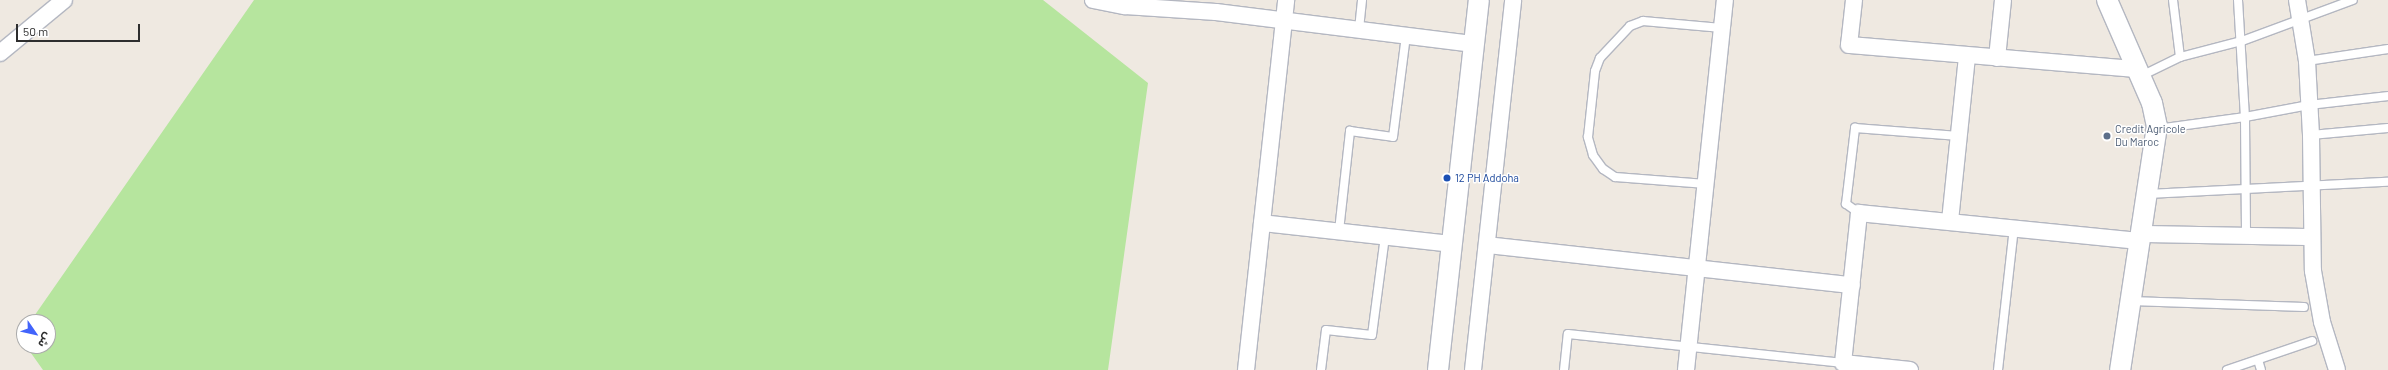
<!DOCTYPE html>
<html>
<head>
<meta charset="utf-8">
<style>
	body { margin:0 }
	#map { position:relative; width:2388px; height:370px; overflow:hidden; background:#efe9e1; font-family:Barlow,"Noto Sans Arabic",sans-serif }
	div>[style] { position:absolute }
	.green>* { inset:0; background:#b6e59e }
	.roads { filter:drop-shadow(1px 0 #b4b7c1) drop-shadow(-1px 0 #b4b7c1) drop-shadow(0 1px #b4b7c1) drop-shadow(0 -1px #b4b7c1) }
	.service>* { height:8px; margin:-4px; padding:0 4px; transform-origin:4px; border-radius:4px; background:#fff }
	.minor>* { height:16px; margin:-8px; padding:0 8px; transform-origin:8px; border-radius:8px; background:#fff }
	.tertiary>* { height:20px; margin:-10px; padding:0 10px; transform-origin:10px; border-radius:10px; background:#fff }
	.dots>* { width:11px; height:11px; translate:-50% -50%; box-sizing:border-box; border:2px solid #fff; border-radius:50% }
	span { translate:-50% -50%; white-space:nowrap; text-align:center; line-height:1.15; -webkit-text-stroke:3px #fff; paint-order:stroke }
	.service-label { font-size:11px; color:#4e5e75 }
	.left { translate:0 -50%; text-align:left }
	.transit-label { font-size:11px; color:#164399 }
	.north { position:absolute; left:16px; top:314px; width:40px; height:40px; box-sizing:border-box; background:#fff; border:1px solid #ababab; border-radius:50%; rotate:124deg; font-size:11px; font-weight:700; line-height:16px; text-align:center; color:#2e2e2e }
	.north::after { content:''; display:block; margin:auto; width:14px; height:18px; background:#4264fb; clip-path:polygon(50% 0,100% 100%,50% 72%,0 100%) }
	.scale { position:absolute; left:16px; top:24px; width:124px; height:18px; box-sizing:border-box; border:2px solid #2e2e2e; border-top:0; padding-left:5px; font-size:12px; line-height:14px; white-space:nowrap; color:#2e2e2e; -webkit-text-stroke:3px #fff; paint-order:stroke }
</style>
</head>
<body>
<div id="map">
	<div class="green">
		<div style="clip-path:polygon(254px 0,1043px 0,1148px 83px,1108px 370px,43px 370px,26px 346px,48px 346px,48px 322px,30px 322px)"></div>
	</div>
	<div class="roads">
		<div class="service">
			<div style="left:2238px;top:0;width:117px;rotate:86.6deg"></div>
			<div style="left:2245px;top:117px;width:119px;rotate:89.5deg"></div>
			<div style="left:1359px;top:29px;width:29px;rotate:-84deg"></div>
			<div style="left:2180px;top:57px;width:64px;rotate:-14.5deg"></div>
			<div style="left:2242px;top:41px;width:118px;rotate:-20.3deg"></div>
			<div style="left:2307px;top:61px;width:82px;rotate:-8.4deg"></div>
			<div style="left:2141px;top:76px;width:43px;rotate:-26deg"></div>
			<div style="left:2180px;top:57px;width:57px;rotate:-97deg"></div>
			<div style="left:2157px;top:129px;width:89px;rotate:-7.8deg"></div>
			<div style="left:2245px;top:117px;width:65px;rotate:-10.6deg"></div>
			<div style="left:2309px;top:105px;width:80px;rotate:-6.5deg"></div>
			<div style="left:2311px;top:135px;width:77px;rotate:-5.2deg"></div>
			<div style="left:1706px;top:184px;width:91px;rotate:-175.6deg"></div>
			<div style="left:1615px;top:177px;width:14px;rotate:-146deg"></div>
			<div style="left:1603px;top:169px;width:17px;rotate:-126deg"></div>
			<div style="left:1593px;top:155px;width:19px;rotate:-106deg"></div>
			<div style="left:1588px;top:137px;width:66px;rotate:-83.9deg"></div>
			<div style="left:1595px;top:71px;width:14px;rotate:-69deg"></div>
			<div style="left:1600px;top:58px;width:44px;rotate:-46.8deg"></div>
			<div style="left:1630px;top:26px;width:14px;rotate:-21deg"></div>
			<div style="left:1643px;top:21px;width:79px;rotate:5.1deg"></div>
			<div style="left:2147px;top:194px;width:241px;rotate:-2.9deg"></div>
			<div style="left:1859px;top:213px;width:16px;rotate:-145deg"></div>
			<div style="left:1846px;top:204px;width:77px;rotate:-83.2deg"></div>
			<div style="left:1855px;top:128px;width:104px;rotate:4.4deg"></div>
			<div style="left:1339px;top:231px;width:101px;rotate:-83.7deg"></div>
			<div style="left:1350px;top:131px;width:43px;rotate:7.9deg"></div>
			<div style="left:1393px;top:137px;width:102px;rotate:-82.7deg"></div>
			<div style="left:2131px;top:301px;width:173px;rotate:2deg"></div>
			<div style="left:2258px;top:360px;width:10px;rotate:73deg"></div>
			<div style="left:1321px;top:370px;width:40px;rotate:-82.9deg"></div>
			<div style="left:1326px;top:330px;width:46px;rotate:6.2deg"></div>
			<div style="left:1372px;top:335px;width:100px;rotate:-82.5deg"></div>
			<div style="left:1564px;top:370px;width:36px;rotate:-84deg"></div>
			<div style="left:1568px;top:334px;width:277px;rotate:6deg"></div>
			<div style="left:1998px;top:370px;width:143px;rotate:-83.6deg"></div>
			<div style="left:2227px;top:370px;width:90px;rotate:-18.8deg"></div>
		</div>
		<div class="minor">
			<div style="left:1093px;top:0;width:33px;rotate:11deg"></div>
			<div style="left:1125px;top:6px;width:91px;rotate:3.8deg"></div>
			<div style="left:1216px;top:12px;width:260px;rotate:7.1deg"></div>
			<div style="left:1854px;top:0;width:45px;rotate:96.3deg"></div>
			<div style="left:1849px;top:45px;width:289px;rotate:4.8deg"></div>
			<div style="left:2297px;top:0;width:62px;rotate:80.7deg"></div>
			<div style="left:2307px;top:61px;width:74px;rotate:86.9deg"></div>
			<div style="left:2311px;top:135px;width:136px;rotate:89.2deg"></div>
			<div style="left:2313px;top:271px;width:52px;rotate:80deg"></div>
			<div style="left:2322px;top:322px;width:50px;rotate:72.6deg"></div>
			<div style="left:0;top:53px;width:83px;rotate:-39.6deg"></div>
			<div style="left:1997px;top:58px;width:58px;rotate:-84.1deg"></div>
			<div style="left:1950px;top:221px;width:166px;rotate:-84.1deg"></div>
			<div style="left:1262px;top:223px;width:191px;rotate:6.3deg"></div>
			<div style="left:2140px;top:234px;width:172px;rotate:1deg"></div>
			<div style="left:1487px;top:245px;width:367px;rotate:6.3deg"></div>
			<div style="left:1246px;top:370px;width:372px;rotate:-83.8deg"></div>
			<div style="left:1473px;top:370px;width:372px;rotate:-83.8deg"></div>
			<div style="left:1686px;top:370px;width:372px;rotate:-84deg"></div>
			<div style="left:1910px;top:370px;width:67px;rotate:-174deg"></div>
			<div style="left:1843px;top:363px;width:151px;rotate:-83.9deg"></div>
			<div style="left:1859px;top:213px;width:281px;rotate:5.7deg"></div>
		</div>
		<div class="tertiary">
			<div style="left:2107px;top:0;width:112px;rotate:66.4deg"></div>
			<div style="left:2152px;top:103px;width:24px;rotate:78deg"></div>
			<div style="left:2157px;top:126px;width:247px;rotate:98.6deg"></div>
			<div style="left:1438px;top:370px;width:372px;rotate:-83.7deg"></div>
		</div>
	</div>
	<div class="dots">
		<div style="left:2107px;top:136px;background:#5c6f8a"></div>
		<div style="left:1447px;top:178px;background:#1a4fb4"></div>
	</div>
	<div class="service-label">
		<span class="left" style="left:2115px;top:136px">Credit Agricole<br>Du Maroc</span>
	</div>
	<div class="transit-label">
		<span class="left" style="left:1455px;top:178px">12 PH Addoha</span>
	</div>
	<div class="north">ش</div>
	<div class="scale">50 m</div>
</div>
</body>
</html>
